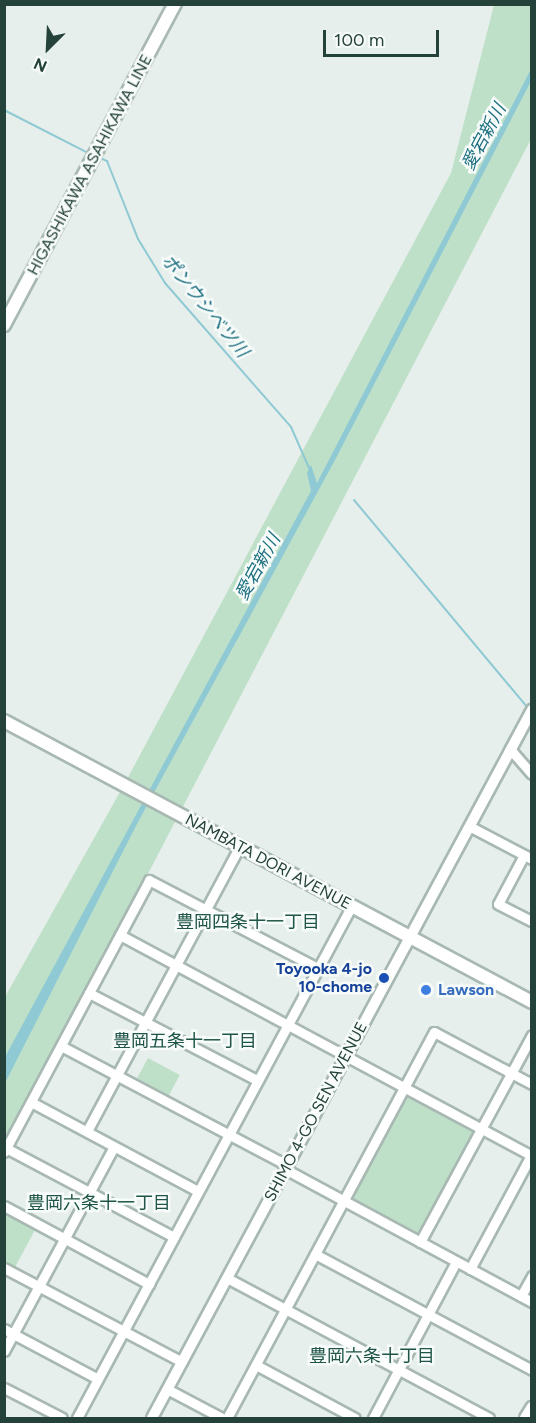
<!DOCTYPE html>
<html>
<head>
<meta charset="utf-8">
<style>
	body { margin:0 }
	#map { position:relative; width:536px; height:1423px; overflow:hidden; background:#e6efeb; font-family:Figtree,"Noto Sans JP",sans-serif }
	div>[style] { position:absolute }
	.green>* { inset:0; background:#bfe0c8; transform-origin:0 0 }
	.water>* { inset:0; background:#8ec9d4 }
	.stream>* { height:2px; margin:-1px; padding:0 1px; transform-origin:1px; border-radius:1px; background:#8ec9d4 }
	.roads { filter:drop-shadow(2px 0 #a8b8b2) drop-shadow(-2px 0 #a8b8b2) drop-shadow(0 2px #a8b8b2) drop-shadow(0 -2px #a8b8b2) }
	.minor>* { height:9px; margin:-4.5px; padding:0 4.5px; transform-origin:4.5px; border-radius:4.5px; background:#fff }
	.tertiary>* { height:10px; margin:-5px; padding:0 5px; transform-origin:5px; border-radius:5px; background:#fff }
	.secondary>* { height:12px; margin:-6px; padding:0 6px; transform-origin:6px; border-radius:6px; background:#fff }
	.dots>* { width:16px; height:16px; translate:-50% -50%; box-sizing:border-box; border:3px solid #f7fbf9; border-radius:50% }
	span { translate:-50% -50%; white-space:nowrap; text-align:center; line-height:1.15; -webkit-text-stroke:5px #f7fbf9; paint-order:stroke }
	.street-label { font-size:16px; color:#24423a }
	.transit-label { font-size:16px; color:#164399; font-weight:700 }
	.right { translate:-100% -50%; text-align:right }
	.shop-label { font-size:16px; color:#366cbe; font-weight:700 }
	.left { translate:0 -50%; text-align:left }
	.water-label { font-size:18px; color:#1c6f80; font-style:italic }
	.neighbourhood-label { font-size:18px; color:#1f5548 }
	.frame { position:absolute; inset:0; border:6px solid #24423a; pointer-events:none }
	.north { position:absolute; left:18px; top:18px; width:60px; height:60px; -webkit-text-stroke:4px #f7fbf9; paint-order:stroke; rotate:204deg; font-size:16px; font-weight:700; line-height:24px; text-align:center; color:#24423a }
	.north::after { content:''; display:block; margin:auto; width:21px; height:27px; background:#24423a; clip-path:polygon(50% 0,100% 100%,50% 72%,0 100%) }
	.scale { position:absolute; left:323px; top:30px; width:116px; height:27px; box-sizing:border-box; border:3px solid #24423a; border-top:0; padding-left:8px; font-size:18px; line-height:21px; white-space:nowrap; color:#24423a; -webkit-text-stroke:4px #f7fbf9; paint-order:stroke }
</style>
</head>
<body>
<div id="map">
	<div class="green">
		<div style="clip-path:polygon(494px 5px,531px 5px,531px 139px,5px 1148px,5px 997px,125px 783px,451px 173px)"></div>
		<div style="left:148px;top:1058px;width:36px;height:23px;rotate:28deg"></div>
		<div style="left:404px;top:1093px;width:81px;height:117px;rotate:28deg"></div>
		<div style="clip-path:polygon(4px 1211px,36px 1228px,13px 1271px,5px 1267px)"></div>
	</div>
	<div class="water">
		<div style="clip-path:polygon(531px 69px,531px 81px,335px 460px,138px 822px,5px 1083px,5px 1057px,311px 491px,307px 473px,311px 465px,317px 483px)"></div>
	</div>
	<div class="stream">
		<div style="left:4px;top:110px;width:97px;rotate:27.1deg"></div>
		<div style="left:98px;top:157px;width:10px;rotate:24deg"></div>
		<div style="left:107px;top:161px;width:84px;rotate:68.3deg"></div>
		<div style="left:138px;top:239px;width:52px;rotate:58.5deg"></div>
		<div style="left:165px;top:283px;width:191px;rotate:48.8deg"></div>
		<div style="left:291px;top:427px;width:47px;rotate:66.2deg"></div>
		<div style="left:354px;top:500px;width:273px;rotate:50.1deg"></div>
	</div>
	<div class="roads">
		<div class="minor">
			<div style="left:510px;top:749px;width:33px;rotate:49deg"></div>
			<div style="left:469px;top:826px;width:71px;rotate:27.6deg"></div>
			<div style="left:524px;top:855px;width:55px;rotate:118deg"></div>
			<div style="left:498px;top:904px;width:38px;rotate:27deg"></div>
			<div style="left:120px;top:935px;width:468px;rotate:28.2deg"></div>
			<div style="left:89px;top:993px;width:189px;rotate:27.4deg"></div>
			<div style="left:61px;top:1046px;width:255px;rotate:27.8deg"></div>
			<div style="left:31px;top:1102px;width:189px;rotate:28.1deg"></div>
			<div style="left:87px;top:1131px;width:321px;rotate:-61.8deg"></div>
			<div style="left:6px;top:1148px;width:190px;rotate:27.9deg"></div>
			<div style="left:4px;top:1152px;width:308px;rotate:-61.9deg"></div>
			<div style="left:149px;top:880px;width:190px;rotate:27.6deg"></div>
			<div style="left:285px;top:1169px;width:281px;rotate:28.3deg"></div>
			<div style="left:4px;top:1206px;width:165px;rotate:28.3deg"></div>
			<div style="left:420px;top:1242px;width:235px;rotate:-61.6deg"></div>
			<div style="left:315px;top:1254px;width:246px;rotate:28.1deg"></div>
			<div style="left:4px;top:1268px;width:201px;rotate:27.8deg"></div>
			<div style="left:470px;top:1269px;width:129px;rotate:-61.8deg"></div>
			<div style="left:227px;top:1278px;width:297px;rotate:28.1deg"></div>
			<div style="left:521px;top:1296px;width:23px;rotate:-61deg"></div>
			<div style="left:4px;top:1329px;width:106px;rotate:28deg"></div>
			<div style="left:4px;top:1351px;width:232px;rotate:-61.7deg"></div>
			<div style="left:256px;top:1365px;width:112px;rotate:28.2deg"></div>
			<div style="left:4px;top:1388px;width:65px;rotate:27.3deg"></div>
			<div style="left:167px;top:1389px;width:62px;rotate:27.8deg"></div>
			<div style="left:77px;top:1418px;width:580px;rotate:-61.8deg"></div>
			<div style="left:227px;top:1418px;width:438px;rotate:-61.8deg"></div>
			<div style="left:434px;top:1032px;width:111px;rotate:28deg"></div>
			<div style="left:373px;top:1418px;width:177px;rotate:-62deg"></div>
		</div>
		<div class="tertiary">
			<div style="left:152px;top:1418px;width:804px;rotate:-61.78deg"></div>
			<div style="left:525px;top:1418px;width:13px;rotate:-58deg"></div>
		</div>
		<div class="secondary">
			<div style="left:4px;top:325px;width:364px;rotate:-62deg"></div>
			<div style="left:4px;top:721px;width:598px;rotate:28.02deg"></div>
		</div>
	</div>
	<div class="dots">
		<div style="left:384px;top:978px;background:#1a4fb4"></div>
		<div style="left:426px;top:990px;background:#3f7fe0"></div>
	</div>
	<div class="street-label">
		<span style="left:90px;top:165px;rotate:-62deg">HIGASHIKAWA ASAHIKAWA LINE</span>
		<span style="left:268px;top:862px;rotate:28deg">NAMBATA DORI AVENUE</span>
		<span style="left:316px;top:1112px;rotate:-62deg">SHIMO 4-GO SEN AVENUE</span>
	</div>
	<div class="transit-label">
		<span class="right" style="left:372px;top:978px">Toyooka 4-jo<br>10-chome</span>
	</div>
	<div class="shop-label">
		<span class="left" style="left:438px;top:990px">Lawson</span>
	</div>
	<div class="water-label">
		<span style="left:484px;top:137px;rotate:-62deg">愛宕新川</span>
		<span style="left:205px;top:306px;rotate:51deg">ポンウシベツ川</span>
		<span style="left:258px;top:567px;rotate:-61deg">愛宕新川</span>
	</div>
	<div class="neighbourhood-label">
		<span style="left:248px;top:922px">豊岡四条十一丁目</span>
		<span style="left:185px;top:1041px">豊岡五条十一丁目</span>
		<span style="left:99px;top:1203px">豊岡六条十一丁目</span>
		<span style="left:372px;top:1356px">豊岡六条十丁目</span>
	</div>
	<div class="frame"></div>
	<div class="north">N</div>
	<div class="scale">100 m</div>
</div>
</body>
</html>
